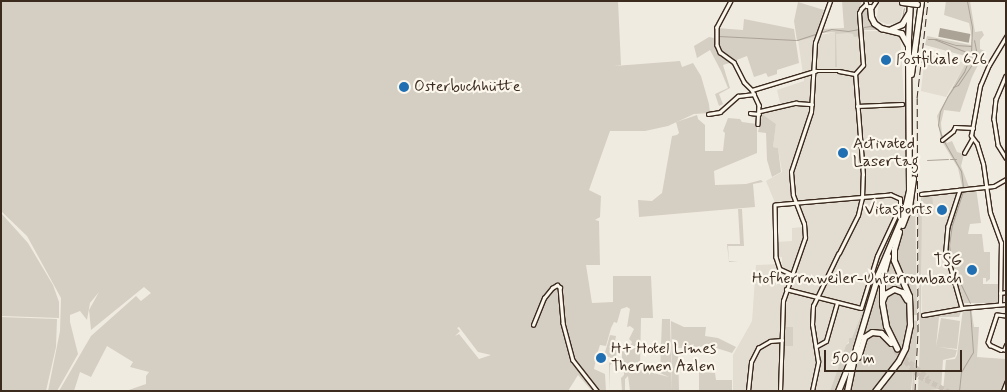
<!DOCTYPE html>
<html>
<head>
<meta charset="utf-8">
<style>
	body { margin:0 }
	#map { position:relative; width:1007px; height:392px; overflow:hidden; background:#f0ebe0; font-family:Mynerve,sans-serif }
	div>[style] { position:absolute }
	.built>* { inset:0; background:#e2dcd1 }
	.green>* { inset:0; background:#d5cec3; transform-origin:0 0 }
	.water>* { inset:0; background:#aca397; transform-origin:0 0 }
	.stream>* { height:1px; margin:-0.5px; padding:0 0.5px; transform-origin:0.5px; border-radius:0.5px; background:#aca397 }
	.highway-tunnel>* { height:5px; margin-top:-2.5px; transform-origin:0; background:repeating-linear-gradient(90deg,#ccc4b9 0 5px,transparent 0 7.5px) }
	.roads { filter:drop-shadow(1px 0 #3b2a1e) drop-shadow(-1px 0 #3b2a1e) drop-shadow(0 1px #3b2a1e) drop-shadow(0 -1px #3b2a1e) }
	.minor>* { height:2.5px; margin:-1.25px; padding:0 1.25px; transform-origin:1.25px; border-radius:1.25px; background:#fbf7ec }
	.highway>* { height:5px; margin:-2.5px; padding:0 2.5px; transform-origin:2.5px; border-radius:2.5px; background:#fbf7ec }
	.rail>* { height:1px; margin-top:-0.5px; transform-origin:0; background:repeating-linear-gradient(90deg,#3b2a1e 0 8px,transparent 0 12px) }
	.bridges { filter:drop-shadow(1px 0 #3b2a1e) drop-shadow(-1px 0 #3b2a1e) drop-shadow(0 1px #3b2a1e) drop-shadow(0 -1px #3b2a1e) }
	.highway-bridge>* { height:5px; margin:-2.5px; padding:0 2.5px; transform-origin:2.5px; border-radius:2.5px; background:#fbf7ec }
	.dots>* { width:14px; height:14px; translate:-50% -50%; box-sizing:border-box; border:2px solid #fbf7ec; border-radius:50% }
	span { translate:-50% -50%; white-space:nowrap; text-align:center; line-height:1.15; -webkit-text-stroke:4.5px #fbf7ec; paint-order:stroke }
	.poi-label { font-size:16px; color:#3b2a1e }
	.left { translate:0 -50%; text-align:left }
	.right { translate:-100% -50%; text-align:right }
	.frame { position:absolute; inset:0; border:2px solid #3b2a1e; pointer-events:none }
	.scale { position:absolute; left:824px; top:350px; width:138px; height:22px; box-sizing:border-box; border:2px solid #3b2a1e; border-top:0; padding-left:6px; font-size:15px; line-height:18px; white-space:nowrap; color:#3b2a1e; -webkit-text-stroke:4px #fbf7ec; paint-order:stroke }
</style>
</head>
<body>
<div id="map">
	<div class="built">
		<div style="clip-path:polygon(879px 1px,904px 1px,900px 23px,887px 24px,879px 21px,877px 17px)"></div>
		<div style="clip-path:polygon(879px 31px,883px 34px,900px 33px,909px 185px,906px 186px,905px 194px,877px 256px,863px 310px,852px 338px,846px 345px,830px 391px,733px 391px,733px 355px,752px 321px,756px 265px,782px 264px,782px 257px,777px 258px,776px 242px,792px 241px,792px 228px,803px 227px,795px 204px,776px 205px,766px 181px,782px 172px,778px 148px,773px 147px,776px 124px,760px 113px,781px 107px,777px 90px,804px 81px,798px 40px,835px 32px)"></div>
		<div style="clip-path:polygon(925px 54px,966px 63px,946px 97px,921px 91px)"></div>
		<div style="clip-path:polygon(958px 191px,946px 230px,944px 252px,960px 307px,922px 313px,921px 195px)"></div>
	</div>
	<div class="green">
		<div style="clip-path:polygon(evenodd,1px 1px,618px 1px,621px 65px,614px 66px,680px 61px,682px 67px,693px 63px,701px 76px,709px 104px,710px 113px,694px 114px,668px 126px,645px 131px,610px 131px,589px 190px,601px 196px,600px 217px,595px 220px,599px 221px,600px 265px,586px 265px,592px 303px,613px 302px,613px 276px,651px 276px,653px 318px,641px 318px,640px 368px,630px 366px,628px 372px,630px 367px,669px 377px,660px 373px,662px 319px,670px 319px,672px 391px,630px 391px,628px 376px,625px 379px,625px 391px,622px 391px,621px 378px,624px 375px,624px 366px,615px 361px,610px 365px,610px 391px,609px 363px,612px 360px,610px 357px,604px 356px,610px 335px,616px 336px,614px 347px,619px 348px,615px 358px,622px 359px,622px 348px,626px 349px,626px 357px,632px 342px,629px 339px,634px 329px,630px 326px,627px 327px,630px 309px,627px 307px,621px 309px,617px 323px,614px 322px,611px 328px,606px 346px,600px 345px,597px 354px,594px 369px,605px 374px,606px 391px,592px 391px,578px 375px,568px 391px,126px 391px,146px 384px,146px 376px,149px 372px,172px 378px,130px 367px,133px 362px,107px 346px,91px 377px,80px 372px,74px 391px,59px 391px,91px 336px,136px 296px,141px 301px,151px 293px,144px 287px,91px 330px,89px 310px,99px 292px,90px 303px,87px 320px,80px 311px,70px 315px,70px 322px,78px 354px,57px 391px,48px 391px,60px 331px,61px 298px,27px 236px,1px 211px,1px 1px,459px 327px,478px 352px,491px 355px,479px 359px,459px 334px,455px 336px,460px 331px,457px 328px,459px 327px)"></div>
		<div style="clip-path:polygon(842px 1px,862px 1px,858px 12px,859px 27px,862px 27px,862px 10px,867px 7px,879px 30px,865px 30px,860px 32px,860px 36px,854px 37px,853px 34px,848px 33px,836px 34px,837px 67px,835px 67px,835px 32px,820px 33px,821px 29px,844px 28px)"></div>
		<div style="clip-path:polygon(946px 1px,970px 1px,975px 32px,982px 31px,984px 35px,980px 40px,980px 49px,985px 51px,972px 77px,960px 112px,944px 110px,941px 123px,942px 134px,947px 143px,952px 141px,957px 152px,964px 154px,961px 166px,969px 187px,966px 189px,976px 188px,981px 223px,970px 224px,968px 234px,982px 234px,984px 252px,990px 252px,990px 279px,986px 282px,986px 278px,983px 278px,983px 284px,998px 284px,999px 303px,962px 303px,947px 251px,949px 229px,962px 186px,958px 168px,941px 140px,937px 116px,969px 57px,925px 45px,927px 36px,971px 45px,972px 38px,969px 23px,944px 15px)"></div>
		<div style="clip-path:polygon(798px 2px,824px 10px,815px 37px,797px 41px,794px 21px)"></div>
		<div style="clip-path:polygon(744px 19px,794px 29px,799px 63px,777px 70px,777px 74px,768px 77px,766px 73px,754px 77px,747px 56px,734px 61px,722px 52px,717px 46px,717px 28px,743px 30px)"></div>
		<div style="clip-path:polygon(709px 37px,714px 38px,718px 50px,733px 62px,723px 65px,730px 88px,719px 94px,723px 104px,719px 106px,715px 94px,728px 88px,721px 71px,710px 50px,697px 58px,694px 46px)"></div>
		<div style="clip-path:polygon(762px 114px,776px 124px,773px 147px,778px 148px,781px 172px,772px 177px,767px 160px,766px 133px,758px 132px)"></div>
		<div style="clip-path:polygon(697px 115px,698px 119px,705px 125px,705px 151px,723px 151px,725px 133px,723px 131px,728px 118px,740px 119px,742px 122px,757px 124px,757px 153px,714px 171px,715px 185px,746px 184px,761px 180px,763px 182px,753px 184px,755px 207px,639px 217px,638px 200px,652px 201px,662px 193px,672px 136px,677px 135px,679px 133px,676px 122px)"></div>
		<div style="clip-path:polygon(906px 185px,909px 185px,900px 219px,881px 258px,856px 342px,836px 391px,830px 391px,846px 345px,849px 343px,849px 338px,852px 338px,863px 310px,878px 257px,877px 256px,900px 207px,900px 199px,905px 194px)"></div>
		<div style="clip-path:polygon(915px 190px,917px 315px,914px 315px,913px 320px,917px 321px,917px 332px,914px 391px,912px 391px,913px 371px,911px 391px,840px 391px,853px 359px,878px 278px,883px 278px,886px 265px,912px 207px)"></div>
		<div style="clip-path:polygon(932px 194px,933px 204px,922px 206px,921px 316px,937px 316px,962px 309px,959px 317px,939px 317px,936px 347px,941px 318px,960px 321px,957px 349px,939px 347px,957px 350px,955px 357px,943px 360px,941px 389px,918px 391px,920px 340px,918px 205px,921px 205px,921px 195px,923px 202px,922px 195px)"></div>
		<div style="clip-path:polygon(738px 209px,742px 209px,744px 246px,728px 246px,729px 261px,738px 262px,729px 262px,727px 244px,740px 244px)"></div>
		<div style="clip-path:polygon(1px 213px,28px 243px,53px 285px,59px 302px,59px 318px,1px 316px)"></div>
		<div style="clip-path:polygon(971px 307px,974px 327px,979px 327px,977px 357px,1006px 359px,1006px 377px,1001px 391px,943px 391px,946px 360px,955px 359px,957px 355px,963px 309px)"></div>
		<div style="clip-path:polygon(1px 317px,57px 319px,56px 347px,46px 391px,1px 391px)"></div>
		<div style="clip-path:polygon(671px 321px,684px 327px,706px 327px,705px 336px,718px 338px,736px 347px,732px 353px,710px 346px,678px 348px,679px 391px,672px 391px)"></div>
		<div style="left:783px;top:327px;width:10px;height:19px"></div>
		<div style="clip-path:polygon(699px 372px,715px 373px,716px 380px,732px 380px,732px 391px,699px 391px)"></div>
	</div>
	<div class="water">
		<div style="left:940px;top:28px;width:31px;height:9px;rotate:11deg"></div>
	</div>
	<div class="stream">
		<div style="left:867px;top:9px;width:8px;rotate:90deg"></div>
		<div style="left:867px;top:17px;width:11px;rotate:56deg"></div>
		<div style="left:902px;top:19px;width:11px;rotate:-80deg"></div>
		<div style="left:864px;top:27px;width:6px;rotate:-9deg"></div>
		<div style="left:870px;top:26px;width:11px;rotate:22deg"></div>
		<div style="left:822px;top:32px;width:9px;rotate:-18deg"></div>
		<div style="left:831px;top:29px;width:17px;rotate:7deg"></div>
		<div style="left:848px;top:31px;width:11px;rotate:-10deg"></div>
		<div style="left:718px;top:36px;width:78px;rotate:2.9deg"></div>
		<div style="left:928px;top:39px;width:8px"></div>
		<div style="left:936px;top:39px;width:21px;rotate:17deg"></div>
		<div style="left:956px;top:45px;width:15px;rotate:4deg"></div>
		<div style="left:934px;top:39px;width:40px;rotate:22deg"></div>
		<div style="left:797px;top:40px;width:20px;rotate:-18deg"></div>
		<div style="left:953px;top:87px;width:5px;rotate:-22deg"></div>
		<div style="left:958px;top:85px;width:25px;rotate:-56deg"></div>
		<div style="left:972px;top:64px;width:15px;rotate:-74deg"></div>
		<div style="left:976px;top:50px;width:10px;rotate:-101deg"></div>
		<div style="left:950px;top:159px;width:6px"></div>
		<div style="left:927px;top:160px;width:21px;rotate:-3deg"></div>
		<div style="left:963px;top:187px;width:16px;rotate:-97deg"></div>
		<div style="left:961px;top:171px;width:38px;rotate:-120deg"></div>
		<div style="left:942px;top:138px;width:14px;rotate:-107deg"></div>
		<div style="left:938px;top:125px;width:14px;rotate:-82deg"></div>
		<div style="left:940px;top:111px;width:16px;rotate:-63deg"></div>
		<div style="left:947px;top:97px;width:30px;rotate:-56deg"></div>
		<div style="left:964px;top:72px;width:19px;rotate:-69deg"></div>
		<div style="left:971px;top:54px;width:27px;rotate:-88deg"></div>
		<div style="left:972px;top:27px;width:26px;rotate:-101deg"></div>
		<div style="left:963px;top:191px;width:35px;rotate:108deg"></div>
		<div style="left:952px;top:224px;width:21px;rotate:98deg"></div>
		<div style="left:949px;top:245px;width:21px;rotate:82deg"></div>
		<div style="left:952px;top:266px;width:41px;rotate:64.1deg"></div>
		<div style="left:959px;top:391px;width:19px;rotate:-84deg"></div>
		<div style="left:961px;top:372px;width:23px;rotate:-59deg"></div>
		<div style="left:973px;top:352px;width:43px;rotate:-94deg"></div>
	</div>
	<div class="highway-tunnel">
		<div style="left:895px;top:350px;width:35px;rotate:47deg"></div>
		<div style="left:919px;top:376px;width:34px;rotate:27deg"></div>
		<div style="left:904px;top:357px;width:32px;rotate:41deg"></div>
	</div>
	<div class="roads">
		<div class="minor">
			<div style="left:731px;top:1px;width:30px;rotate:118deg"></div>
			<div style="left:717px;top:27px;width:18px;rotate:90deg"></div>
			<div style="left:717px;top:45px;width:8px;rotate:67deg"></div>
			<div style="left:720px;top:52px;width:17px;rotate:36deg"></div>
			<div style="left:734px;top:62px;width:22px;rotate:63deg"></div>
			<div style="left:744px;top:82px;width:11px;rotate:45deg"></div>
			<div style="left:752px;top:90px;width:17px;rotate:65deg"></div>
			<div style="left:759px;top:105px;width:19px;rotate:93deg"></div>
			<div style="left:866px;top:1px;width:5px;rotate:79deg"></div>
			<div style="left:867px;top:6px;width:5px;rotate:11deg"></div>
			<div style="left:872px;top:7px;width:7px;rotate:-56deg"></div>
			<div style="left:855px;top:74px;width:12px;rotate:-48deg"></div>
			<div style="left:863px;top:65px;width:52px;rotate:-94.4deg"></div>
			<div style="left:859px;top:13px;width:4px;rotate:-63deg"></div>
			<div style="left:861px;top:9px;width:7px;rotate:-45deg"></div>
			<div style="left:1006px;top:76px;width:25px;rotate:113deg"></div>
			<div style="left:996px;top:99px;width:20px;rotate:96deg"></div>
			<div style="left:994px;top:119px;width:26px;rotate:81deg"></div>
			<div style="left:998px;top:145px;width:15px;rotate:58deg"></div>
			<div style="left:752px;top:90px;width:66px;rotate:-16.8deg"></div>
			<div style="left:815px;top:71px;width:24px"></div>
			<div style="left:839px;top:71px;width:16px;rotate:11deg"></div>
			<div style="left:857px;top:106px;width:45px;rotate:-2.5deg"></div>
			<div style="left:760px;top:111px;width:37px;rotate:-13deg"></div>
			<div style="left:796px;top:103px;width:16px;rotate:4deg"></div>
			<div style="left:750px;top:113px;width:9px;rotate:6deg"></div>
			<div style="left:708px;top:114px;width:12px;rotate:-9deg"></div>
			<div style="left:720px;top:112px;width:24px;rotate:-42deg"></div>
			<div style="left:738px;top:96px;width:16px;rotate:-7deg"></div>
			<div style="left:942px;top:140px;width:14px;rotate:-39deg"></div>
			<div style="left:953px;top:131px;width:4px;rotate:-63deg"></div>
			<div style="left:955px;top:127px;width:18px;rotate:3deg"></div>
			<div style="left:964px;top:153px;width:16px;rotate:-60deg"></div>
			<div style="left:960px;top:190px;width:38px;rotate:108deg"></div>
			<div style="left:948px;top:226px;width:25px;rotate:95deg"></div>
			<div style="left:946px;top:251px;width:59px;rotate:74.3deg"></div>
			<div style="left:921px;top:194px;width:73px;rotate:-6.3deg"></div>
			<div style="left:994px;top:186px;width:14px;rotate:-30deg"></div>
			<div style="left:839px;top:253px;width:42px;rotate:-63.4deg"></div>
			<div style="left:858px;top:215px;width:17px;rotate:-77deg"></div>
			<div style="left:862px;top:198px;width:23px;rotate:-88deg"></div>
			<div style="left:863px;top:175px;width:101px;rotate:-94.5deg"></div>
			<div style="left:786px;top:289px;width:77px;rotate:14.2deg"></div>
			<div style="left:861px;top:308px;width:54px;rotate:-72.9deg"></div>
			<div style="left:877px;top:256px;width:54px;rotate:-64.9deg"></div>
			<div style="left:900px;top:207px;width:8px;rotate:-90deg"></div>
			<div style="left:900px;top:199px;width:10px;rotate:-156deg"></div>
			<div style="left:891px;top:195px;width:116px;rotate:175.1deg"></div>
			<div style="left:775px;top:205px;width:52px;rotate:88.9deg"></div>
			<div style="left:776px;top:257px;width:13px;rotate:72deg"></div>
			<div style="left:780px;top:269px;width:12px;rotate:24deg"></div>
			<div style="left:1000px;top:293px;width:6px;rotate:-9deg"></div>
			<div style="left:1000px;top:304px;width:61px;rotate:-89.1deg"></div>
			<div style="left:1001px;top:243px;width:32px;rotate:-110deg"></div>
			<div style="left:990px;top:213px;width:49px;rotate:-98.1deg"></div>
			<div style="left:983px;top:164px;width:21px;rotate:-107deg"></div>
			<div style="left:977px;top:144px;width:10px;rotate:-127deg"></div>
			<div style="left:971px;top:136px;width:51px;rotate:-79.8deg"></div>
			<div style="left:980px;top:86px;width:23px;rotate:-67deg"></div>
			<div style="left:989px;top:65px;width:33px;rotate:-59deg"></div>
			<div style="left:923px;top:315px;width:40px;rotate:-10deg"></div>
			<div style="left:962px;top:308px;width:44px;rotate:-5.2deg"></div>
			<div style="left:1006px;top:316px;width:9px;rotate:-174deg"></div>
			<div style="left:997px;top:315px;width:28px;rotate:108deg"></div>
			<div style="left:988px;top:342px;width:4px;rotate:56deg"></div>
			<div style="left:990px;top:345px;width:12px;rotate:24deg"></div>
			<div style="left:1001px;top:350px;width:3px"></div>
			<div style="left:1004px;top:350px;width:5px;rotate:-68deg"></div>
			<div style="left:533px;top:325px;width:29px;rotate:-68deg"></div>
			<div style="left:544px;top:298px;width:13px;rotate:-51deg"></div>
			<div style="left:552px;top:288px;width:6px;rotate:-31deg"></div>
			<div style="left:557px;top:285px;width:4px;rotate:34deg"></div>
			<div style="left:560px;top:287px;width:36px;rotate:85deg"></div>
			<div style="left:563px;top:323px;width:38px;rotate:75deg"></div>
			<div style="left:573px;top:360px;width:39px;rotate:52deg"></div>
			<div style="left:817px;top:346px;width:10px;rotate:-29deg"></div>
			<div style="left:826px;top:341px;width:40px;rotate:-74deg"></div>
			<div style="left:748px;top:391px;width:29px;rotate:-84deg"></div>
			<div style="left:751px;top:362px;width:16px;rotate:-63deg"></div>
			<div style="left:758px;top:348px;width:14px;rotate:-30deg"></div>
			<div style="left:770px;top:341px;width:12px;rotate:-5deg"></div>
			<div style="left:780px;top:391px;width:90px;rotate:-88.1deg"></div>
			<div style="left:783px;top:301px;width:67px;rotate:-70.8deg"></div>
			<div style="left:805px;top:238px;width:14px;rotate:-94deg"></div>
			<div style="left:804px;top:224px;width:31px;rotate:-111deg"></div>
			<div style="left:793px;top:195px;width:23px;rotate:-95deg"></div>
			<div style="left:791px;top:172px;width:63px;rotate:-71.6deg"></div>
			<div style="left:811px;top:112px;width:69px;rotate:-86.7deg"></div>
			<div style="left:815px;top:43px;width:45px;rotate:-70.3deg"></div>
			<div style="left:812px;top:391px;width:30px;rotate:-78deg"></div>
			<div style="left:818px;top:362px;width:37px;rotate:-99deg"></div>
			<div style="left:812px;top:325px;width:19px;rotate:-87deg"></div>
			<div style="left:813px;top:306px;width:58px;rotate:-64.3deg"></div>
			<div style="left:1003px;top:391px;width:9px;rotate:-69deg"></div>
		</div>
		<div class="highway">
			<div style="left:870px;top:7px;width:10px;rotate:84deg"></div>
			<div style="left:871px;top:17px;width:7px;rotate:63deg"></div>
			<div style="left:874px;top:23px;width:9px;rotate:36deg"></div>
			<div style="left:881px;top:28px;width:21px;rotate:14deg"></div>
			<div style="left:901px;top:33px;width:13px;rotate:61deg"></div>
			<div style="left:891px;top:29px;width:12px;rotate:-24deg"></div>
			<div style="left:902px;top:24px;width:12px;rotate:-59deg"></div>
			<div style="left:911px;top:74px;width:74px;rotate:-82.2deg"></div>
			<div style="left:902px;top:225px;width:19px;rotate:-69deg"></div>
			<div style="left:909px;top:207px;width:29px;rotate:-82deg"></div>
			<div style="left:888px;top:256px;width:24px;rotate:105deg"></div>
			<div style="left:882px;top:279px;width:24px;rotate:90deg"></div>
			<div style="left:882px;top:303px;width:23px;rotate:80deg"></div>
			<div style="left:886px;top:326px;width:25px;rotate:64deg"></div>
			<div style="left:882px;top:301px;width:8px;rotate:-67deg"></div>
			<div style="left:885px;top:294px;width:10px;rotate:-29deg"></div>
			<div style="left:894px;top:289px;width:9px;rotate:21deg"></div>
			<div style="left:902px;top:292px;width:9px;rotate:58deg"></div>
			<div style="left:858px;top:357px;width:21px;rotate:-73deg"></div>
			<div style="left:864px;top:337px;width:9px;rotate:-32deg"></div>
			<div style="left:872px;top:332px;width:9px;rotate:6deg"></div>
			<div style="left:881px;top:333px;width:14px;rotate:45deg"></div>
			<div style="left:838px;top:391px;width:31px;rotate:-68deg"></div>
			<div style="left:847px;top:391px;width:44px;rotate:-78.2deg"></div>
			<div style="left:856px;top:348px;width:77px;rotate:-73.4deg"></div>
			<div style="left:878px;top:274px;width:67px;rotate:-67.2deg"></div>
			<div style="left:904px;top:212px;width:22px;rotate:-77deg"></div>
			<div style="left:909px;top:191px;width:152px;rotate:-90.4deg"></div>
			<div style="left:908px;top:39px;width:38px;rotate:-87deg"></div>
			<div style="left:875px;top:391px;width:37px;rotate:-52deg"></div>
			<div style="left:898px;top:362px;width:16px;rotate:-63deg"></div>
			<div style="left:905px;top:348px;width:24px;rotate:-78deg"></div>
			<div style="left:910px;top:325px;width:29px;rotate:-92deg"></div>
			<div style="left:909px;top:296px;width:39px;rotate:-113deg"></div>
			<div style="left:894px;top:260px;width:11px;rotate:-90deg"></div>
			<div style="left:894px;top:249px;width:18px;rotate:-74deg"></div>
		</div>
	</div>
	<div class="rail">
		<div style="left:915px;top:391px;width:59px;rotate:-87.1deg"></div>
		<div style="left:918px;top:332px;width:234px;rotate:-90.2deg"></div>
		<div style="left:917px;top:98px;width:98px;rotate:-83.5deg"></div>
	</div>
	<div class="bridges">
		<div class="highway-bridge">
			<div style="left:902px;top:2px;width:15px;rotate:8deg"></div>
		</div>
	</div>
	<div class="dots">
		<div style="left:886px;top:60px;background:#1f6fb2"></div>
		<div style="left:404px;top:87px;background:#1f6fb2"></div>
		<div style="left:843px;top:153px;background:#1f6fb2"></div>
		<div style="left:942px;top:210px;background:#1f6fb2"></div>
		<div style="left:972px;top:270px;background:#1f6fb2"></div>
		<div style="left:601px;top:358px;background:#1f6fb2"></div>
	</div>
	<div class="poi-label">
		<span class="left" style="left:896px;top:60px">Postfiliale 626</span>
		<span class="left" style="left:414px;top:87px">Osterbuchhütte</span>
		<span class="left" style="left:853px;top:153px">Activated<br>Lasertag</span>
		<span class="right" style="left:932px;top:210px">Vitasports</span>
		<span class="right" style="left:962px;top:270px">TSG<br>Hofherrnweiler-Unterrombach</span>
		<span class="left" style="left:611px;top:358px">H+ Hotel Limes<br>Thermen Aalen</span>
	</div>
	<div class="frame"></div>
	<div class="scale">500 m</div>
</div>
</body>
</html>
